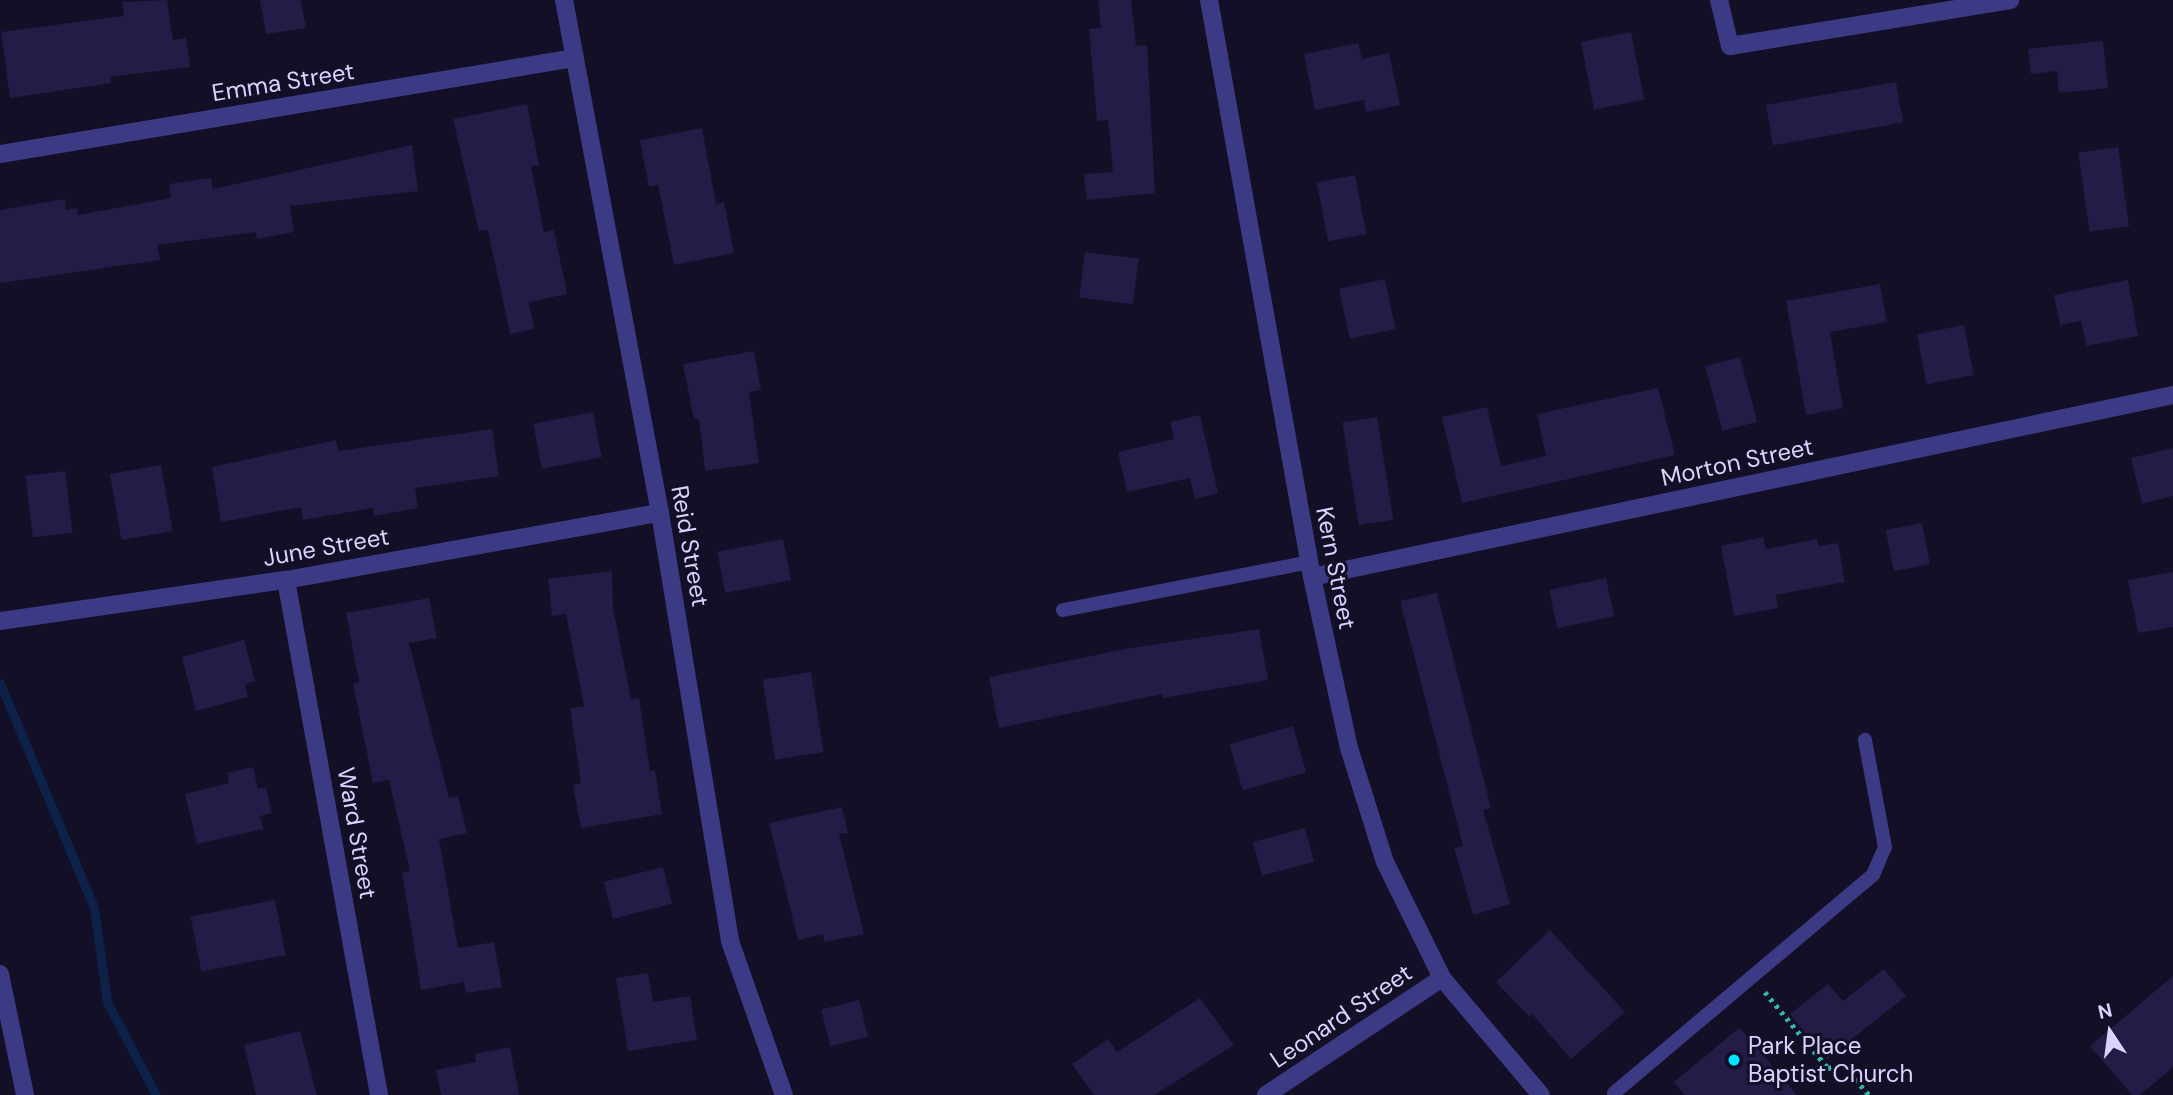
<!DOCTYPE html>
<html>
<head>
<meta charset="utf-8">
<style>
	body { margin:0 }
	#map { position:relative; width:2173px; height:1095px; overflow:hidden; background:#130f26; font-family:"DM Sans",sans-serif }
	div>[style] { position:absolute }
	.stream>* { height:9px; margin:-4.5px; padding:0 4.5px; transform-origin:4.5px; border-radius:4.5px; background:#0c2248 }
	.building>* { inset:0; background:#241b47; transform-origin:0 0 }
	.path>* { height:4.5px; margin-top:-2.25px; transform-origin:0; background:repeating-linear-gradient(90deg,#2fb8b0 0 3.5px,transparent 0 8.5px) }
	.lane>* { height:14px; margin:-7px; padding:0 7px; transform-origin:7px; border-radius:7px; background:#3d3a85 }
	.street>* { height:18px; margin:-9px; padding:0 9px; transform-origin:9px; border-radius:9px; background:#3d3a85 }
	.dots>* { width:19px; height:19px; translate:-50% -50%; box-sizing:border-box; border:4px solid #130f26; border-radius:50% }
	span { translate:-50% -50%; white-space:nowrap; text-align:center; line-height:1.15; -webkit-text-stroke:6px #130f26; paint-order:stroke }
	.street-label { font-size:24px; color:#d9d4ff }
	.poi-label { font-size:24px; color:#d9d4ff }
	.left { translate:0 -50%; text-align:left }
	.north { position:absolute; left:2075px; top:997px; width:70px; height:70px; -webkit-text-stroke:5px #130f26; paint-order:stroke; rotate:347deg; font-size:19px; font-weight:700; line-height:28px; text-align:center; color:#d9d4ff }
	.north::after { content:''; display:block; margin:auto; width:24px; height:32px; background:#d9d4ff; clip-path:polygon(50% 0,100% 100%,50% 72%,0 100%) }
</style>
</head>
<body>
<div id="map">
	<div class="stream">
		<div style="left:0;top:683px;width:244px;rotate:67.3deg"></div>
		<div style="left:94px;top:908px;width:95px;rotate:82.1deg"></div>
		<div style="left:107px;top:1002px;width:105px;rotate:62.2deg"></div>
	</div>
	<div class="building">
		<div style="clip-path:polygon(167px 0,173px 40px,186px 38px,190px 67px,110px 77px,111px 83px,10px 98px,1px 32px,124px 16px,122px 2px)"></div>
		<div style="clip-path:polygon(260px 0,301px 0,306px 28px,266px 34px)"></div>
		<div style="clip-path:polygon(1098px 0,1131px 0,1136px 46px,1147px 45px,1155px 193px,1087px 200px,1084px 174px,1113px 172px,1108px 120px,1097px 121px,1089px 29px,1101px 28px)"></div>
		<div style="left:1631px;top:32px;width:69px;height:51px;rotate:79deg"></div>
		<div style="clip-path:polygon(2103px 41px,2108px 88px,2059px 93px,2057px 71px,2031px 74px,2028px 49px)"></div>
		<div style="clip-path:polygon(1358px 43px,1362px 59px,1389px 53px,1400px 105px,1366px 112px,1364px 100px,1315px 110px,1304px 54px)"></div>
		<div style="left:1896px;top:82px;width:41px;height:132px;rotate:80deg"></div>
		<div style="clip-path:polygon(527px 104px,539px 165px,531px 166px,544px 232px,554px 230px,567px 294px,529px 302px,534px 329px,510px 334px,488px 230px,479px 231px,453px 119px)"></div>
		<div style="clip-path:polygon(702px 128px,716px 204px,724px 202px,734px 253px,674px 265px,658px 185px,649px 187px,640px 140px)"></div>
		<div style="clip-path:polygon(412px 145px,418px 191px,290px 206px,294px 232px,257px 239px,256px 232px,157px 245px,160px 260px,0 283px,0 210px,65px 199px,66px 210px,77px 208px,78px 215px,171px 198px,169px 184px,211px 178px,213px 189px)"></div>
		<div style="left:2118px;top:147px;width:80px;height:40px;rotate:82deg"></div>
		<div style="left:1355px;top:175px;width:60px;height:39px;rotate:79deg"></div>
		<div style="left:1085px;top:252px;width:54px;height:46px;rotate:7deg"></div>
		<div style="left:1385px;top:279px;width:51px;height:47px;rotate:78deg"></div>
		<div style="clip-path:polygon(2128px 280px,2138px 336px,2086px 346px,2081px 321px,2060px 325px,2054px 295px)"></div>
		<div style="clip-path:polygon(1880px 284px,1887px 322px,1830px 332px,1843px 408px,1806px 415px,1786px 301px)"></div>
		<div style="left:1964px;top:325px;width:51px;height:48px;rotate:79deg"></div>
		<div style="clip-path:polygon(754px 351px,761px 390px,749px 392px,759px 463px,705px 471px,699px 419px,694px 419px,683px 364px)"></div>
		<div style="left:1740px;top:357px;width:67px;height:36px;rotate:75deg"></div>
		<div style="clip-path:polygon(1658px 388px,1675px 455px,1462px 503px,1442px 417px,1487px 407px,1501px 466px,1546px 456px,1537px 414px)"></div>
		<div style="left:593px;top:412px;width:46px;height:61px;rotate:79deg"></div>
		<div style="clip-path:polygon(1200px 415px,1218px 493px,1195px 499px,1190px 478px,1127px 492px,1118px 452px,1174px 439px,1170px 422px)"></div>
		<div style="left:1377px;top:417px;width:104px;height:35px;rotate:81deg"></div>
		<div style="clip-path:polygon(492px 429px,499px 476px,415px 488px,418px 508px,374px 516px,373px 508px,303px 520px,301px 507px,221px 522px,212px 467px,336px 440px,338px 451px)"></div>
		<div style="clip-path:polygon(2173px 448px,2173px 496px,2142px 504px,2131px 458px)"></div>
		<div style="left:161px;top:465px;width:67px;height:52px;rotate:80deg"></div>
		<div style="left:65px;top:471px;width:62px;height:40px;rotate:83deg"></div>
		<div style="left:1922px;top:523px;width:42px;height:37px;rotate:79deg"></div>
		<div style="clip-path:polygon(1763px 537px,1766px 549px,1817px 539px,1819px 546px,1838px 543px,1845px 582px,1776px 595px,1778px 608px,1734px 616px,1721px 546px)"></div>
		<div style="left:783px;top:539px;width:42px;height:67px;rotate:79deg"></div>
		<div style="clip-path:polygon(612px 571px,613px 608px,631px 699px,639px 698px,650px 771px,655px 770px,662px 814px,581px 828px,573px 785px,581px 783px,570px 708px,584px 706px,566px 614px,552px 616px,548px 579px)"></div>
		<div style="clip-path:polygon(2173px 572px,2173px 627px,2138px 633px,2128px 580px)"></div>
		<div style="left:1606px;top:578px;width:39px;height:58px;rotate:78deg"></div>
		<div style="clip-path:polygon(1437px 593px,1491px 808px,1483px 810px,1510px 904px,1473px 915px,1454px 848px,1463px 846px,1400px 601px)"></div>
		<div style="clip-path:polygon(429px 598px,437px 638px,409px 643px,449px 798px,458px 796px,467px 833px,439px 839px,458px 948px,494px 942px,502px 987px,466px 993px,464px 982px,421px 990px,402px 872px,410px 871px,389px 780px,373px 783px,353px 684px,359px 682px,346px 613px)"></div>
		<div style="clip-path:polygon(1259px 629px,1268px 680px,1163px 698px,1162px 694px,999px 728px,989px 677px,1125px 649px)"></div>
		<div style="clip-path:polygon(244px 640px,255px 681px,245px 684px,248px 697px,196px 711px,182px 657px)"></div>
		<div style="left:811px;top:672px;width:81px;height:49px;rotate:81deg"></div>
		<div style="left:1293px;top:726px;width:48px;height:66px;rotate:74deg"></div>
		<div style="clip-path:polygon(253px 767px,258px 789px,266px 787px,272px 813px,260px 816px,263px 829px,197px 844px,185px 794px,229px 783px,227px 773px)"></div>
		<div style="clip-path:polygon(842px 807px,848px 833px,839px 834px,864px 934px,824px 942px,823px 934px,798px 940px,769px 823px)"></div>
		<div style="left:1305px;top:828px;width:35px;height:54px;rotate:75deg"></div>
		<div style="left:663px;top:867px;width:38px;height:61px;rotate:76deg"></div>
		<div style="left:275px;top:900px;width:56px;height:86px;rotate:79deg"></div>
		<div style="clip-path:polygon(1550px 930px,1625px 1012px,1571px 1059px,1532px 1014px,1530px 1017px,1496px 982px)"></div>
		<div style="clip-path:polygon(1884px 969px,1906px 996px,1827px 1059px,1790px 1014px,1828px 984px,1843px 1001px)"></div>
		<div style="clip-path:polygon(648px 973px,653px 1002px,690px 996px,697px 1040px,628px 1051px,616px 978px)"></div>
		<div style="clip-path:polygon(2173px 976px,2173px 1067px,2140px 1095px,2132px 1095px,2090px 1046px)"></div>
		<div style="clip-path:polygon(1200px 998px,1234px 1045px,1154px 1095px,1094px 1095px,1072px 1064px,1108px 1039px,1117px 1052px)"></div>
		<div style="left:859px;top:1000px;width:38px;height:39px;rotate:76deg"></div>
		<div style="clip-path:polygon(1739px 1028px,1749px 1038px,1797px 1095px,1685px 1095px,1674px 1082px)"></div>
		<div style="clip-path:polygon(300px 1031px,317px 1095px,256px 1095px,244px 1045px)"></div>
		<div style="clip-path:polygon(510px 1047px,519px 1095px,441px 1095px,436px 1070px,476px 1062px,475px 1054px)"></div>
	</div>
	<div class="path">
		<div style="left:1765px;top:992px;width:99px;rotate:50.3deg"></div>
		<div style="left:1828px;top:1068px;width:16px;rotate:-7deg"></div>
		<div style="left:1844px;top:1066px;width:38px;rotate:49deg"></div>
	</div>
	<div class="lane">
		<div style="left:1063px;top:610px;width:251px;rotate:-11deg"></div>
		<div style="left:1614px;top:1093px;width:339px;rotate:-40.1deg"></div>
		<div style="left:1873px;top:875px;width:30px;rotate:-67deg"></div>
		<div style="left:1885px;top:847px;width:109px;rotate:-100.6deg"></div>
	</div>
	<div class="street">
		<div style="left:564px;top:0;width:522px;rotate:79.4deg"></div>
		<div style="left:660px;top:513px;width:434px;rotate:80.7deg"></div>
		<div style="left:730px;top:941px;width:163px;rotate:70.7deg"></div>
		<div style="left:1209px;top:0;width:586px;rotate:79.88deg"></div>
		<div style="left:1312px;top:577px;width:175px;rotate:77.8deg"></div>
		<div style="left:1349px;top:748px;width:120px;rotate:72.5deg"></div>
		<div style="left:1385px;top:862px;width:129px;rotate:63.8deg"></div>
		<div style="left:1442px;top:978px;width:153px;rotate:49.8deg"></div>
		<div style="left:1719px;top:0;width:47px;rotate:76.6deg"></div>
		<div style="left:1730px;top:46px;width:284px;rotate:-9.3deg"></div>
		<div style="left:0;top:154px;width:583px;rotate:-9.48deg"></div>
		<div style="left:1312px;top:577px;width:880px;rotate:-11.94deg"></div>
		<div style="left:286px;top:580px;width:523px;rotate:79.76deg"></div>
		<div style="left:0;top:621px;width:289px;rotate:-8.2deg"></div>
		<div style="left:286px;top:580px;width:380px;rotate:-10.2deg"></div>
		<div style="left:0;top:974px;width:124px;rotate:78.3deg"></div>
		<div style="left:1266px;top:1095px;width:211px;rotate:-33.6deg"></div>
	</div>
	<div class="dots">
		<div style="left:1734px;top:1060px;background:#00e5ff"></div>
	</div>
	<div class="street-label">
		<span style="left:283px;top:82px;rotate:-9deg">Emma Street</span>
		<span style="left:1737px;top:462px;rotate:-12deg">Morton Street</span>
		<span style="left:690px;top:546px;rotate:80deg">Reid Street</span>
		<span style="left:326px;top:547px;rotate:-10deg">June Street</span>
		<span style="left:1336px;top:568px;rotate:79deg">Kern Street</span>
		<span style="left:357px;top:833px;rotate:80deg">Ward Street</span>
		<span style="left:1341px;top:1016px;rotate:-34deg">Leonard Street</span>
	</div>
	<div class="poi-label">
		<span class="left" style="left:1748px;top:1060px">Park Place<br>Baptist Church</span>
	</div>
	<div class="north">N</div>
</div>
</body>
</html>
